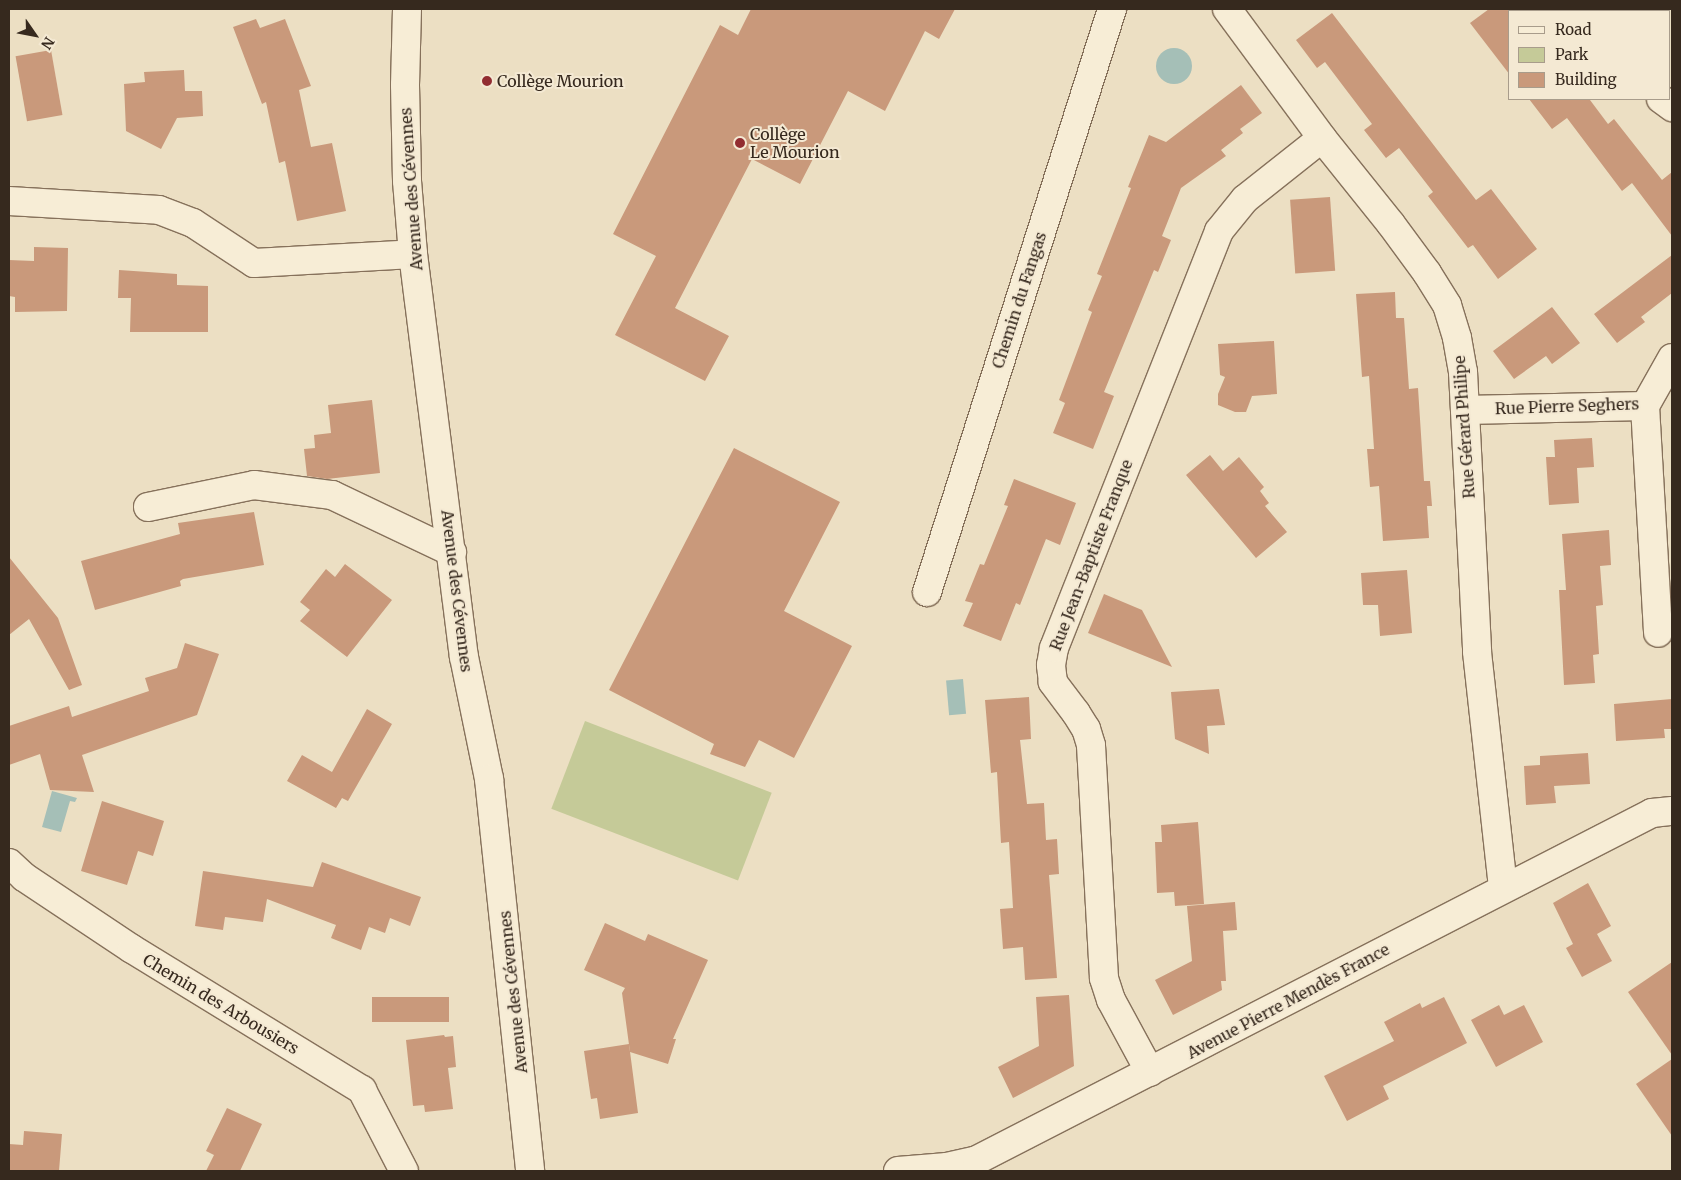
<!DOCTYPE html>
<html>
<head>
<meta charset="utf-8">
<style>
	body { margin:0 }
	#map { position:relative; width:1681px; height:1180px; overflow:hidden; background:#ecdfc3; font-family:Merriweather,serif }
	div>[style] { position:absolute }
	.green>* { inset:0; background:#c5ca98; transform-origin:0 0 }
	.water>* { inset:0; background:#a5bfb7; transform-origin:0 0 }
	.round { border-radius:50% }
	.building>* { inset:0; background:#c9997b; transform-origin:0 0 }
	.roads { filter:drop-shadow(1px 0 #86715b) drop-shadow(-1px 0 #86715b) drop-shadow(0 1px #86715b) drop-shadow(0 -1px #86715b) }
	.minor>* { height:28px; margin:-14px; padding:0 14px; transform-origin:14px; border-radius:14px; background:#f7edd6 }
	.dots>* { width:14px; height:14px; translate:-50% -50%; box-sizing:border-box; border:2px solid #f4e9d3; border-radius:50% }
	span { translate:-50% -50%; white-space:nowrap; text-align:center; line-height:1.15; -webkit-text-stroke:4px #f4e9d3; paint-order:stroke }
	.poi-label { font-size:16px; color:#36291e }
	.left { translate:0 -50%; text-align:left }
	.street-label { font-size:16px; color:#36291e }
	.frame { position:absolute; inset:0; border:10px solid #36291e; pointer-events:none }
	.legend { position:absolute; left:1508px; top:10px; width:162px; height:90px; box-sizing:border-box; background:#f4e9d3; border:1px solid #a89c8b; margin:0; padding:6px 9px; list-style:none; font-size:15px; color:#36291e }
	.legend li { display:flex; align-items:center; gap:10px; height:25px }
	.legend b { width:25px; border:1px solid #a89c8b }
	.north { position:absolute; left:10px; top:10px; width:50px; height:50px; -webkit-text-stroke:4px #f4e9d3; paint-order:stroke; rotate:123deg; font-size:14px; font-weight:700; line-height:20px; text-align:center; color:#36291e }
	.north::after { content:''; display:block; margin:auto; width:18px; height:22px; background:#36291e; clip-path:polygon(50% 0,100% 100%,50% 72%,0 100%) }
</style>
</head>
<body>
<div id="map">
	<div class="green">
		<div style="left:585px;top:721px;width:200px;height:94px;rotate:21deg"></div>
	</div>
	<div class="water">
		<div class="round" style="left:1156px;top:48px;width:36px;height:36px"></div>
		<div style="left:963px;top:679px;width:35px;height:17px;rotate:85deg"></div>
		<div style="clip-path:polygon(52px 791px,77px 798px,75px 802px,70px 801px,61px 832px,42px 827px)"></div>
	</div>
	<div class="building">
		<div style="clip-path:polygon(751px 9px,955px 9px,939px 39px,925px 31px,885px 111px,848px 91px,800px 184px,752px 159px,675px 308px,729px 336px,705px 381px,615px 335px,656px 256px,613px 234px,720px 25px,738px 35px)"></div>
		<div style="clip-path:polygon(1489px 9px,1510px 9px,1510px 75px,1470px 23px)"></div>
		<div style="clip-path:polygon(1332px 13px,1476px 200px,1491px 189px,1537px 249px,1498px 279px,1473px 245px,1468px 248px,1428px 196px,1433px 192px,1399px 148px,1386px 158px,1364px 130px,1372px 124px,1325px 62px,1317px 68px,1296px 40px)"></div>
		<div style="clip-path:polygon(256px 19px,260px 28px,285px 19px,311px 86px,299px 90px,311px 147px,332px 143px,346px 211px,297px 221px,285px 161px,279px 163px,266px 102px,262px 104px,233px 27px)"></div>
		<div style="left:51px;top:50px;width:66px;height:36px;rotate:80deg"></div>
		<div style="clip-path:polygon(184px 70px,185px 91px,202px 91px,203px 116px,177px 118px,161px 149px,126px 131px,124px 84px,145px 82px,144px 72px)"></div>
		<div style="clip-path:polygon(1241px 85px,1262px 113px,1240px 129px,1243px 133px,1221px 150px,1226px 156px,1181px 188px,1162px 236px,1171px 240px,1158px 272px,1154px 270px,1104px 392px,1114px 396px,1093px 449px,1053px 433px,1065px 403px,1059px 400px,1092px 312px,1088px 310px,1102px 276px,1097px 274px,1131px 188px,1128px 187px,1149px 135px,1166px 142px)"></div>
		<div style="clip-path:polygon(1529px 99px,1592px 99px,1590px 100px,1608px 124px,1614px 119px,1662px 180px,1672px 172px,1672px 236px,1632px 183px,1622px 191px,1567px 118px,1552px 129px)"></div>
		<div style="left:1330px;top:197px;width:74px;height:40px;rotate:86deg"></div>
		<div style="clip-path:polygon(34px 247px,68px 248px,67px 311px,15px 312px,15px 297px,9px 296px,9px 260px,34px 261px)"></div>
		<div style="clip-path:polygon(1672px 255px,1672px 293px,1641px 317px,1645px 322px,1617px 343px,1594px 314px)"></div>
		<div style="clip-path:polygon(119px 270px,177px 274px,177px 285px,208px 286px,208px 332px,130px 332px,131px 298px,118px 298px)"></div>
		<div style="clip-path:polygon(1395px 292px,1396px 318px,1404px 318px,1409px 389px,1418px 388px,1424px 481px,1430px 481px,1432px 506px,1427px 506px,1429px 538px,1383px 541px,1379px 486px,1370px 487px,1367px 449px,1374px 449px,1369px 376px,1362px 377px,1356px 294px)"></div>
		<div style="clip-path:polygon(1552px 307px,1580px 343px,1552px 364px,1546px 356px,1514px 379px,1493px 351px)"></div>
		<div style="clip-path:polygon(1274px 341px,1277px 394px,1252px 396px,1246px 412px,1235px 412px,1218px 405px,1218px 394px,1225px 377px,1220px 375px,1218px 344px)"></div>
		<div style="clip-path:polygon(372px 400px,380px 473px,327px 479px,307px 476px,304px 449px,315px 448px,314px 435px,331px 433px,328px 405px)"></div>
		<div style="clip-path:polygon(1592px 438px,1594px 467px,1577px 468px,1579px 503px,1549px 505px,1546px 457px,1555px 457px,1554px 440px)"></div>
		<div style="clip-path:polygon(734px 448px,840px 502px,784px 611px,852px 646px,794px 758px,759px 740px,745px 767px,710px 754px,714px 744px,609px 690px)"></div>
		<div style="clip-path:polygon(1210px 455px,1223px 471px,1239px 457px,1264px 487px,1260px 491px,1269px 503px,1265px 506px,1287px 532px,1256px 558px,1186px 475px)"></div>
		<div style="clip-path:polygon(1014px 479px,1076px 503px,1060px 545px,1046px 539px,1020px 605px,1016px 603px,1001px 641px,963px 626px,973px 603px,965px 601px,980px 564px,984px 565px,1008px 506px,1004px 505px)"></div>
		<div style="clip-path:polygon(254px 512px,264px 565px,183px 579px,180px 581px,181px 586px,95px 610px,81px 561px,180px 534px,178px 523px)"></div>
		<div style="clip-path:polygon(1609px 530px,1611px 565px,1600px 566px,1603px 605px,1596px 606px,1599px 654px,1593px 655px,1595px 683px,1564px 685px,1559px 590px,1566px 590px,1562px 534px)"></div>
		<div style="clip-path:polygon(9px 557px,58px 618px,82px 685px,69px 690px,29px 619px,9px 635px)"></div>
		<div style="clip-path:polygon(345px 564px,392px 600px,347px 657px,300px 621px,310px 610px,300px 602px,326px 569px,335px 577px)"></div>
		<div style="clip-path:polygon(1407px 570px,1412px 633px,1380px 636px,1378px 605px,1363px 605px,1361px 573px)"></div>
		<div style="clip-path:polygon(1104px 594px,1142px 610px,1172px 667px,1088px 633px)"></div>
		<div style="clip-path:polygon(185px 643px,219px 654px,197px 715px,82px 755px,94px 792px,50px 790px,40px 754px,9px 765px,9px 726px,69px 706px,72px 717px,149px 691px,145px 678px,177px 668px)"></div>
		<div style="clip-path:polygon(1219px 689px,1225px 725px,1207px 726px,1209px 754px,1175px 739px,1171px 692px)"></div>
		<div style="clip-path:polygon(1029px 697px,1031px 739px,1020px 740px,1027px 804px,1044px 803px,1046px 840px,1057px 839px,1059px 874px,1049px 875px,1057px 978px,1025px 980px,1023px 947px,1003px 949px,1000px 909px,1013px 908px,1009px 842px,1001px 843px,997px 772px,991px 773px,985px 700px)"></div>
		<div style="clip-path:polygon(1672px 699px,1672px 729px,1664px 729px,1665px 738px,1616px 741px,1614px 704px)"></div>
		<div style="clip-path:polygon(367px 709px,392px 724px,348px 801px,342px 798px,336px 808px,287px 781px,302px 755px,332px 772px)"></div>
		<div style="clip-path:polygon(1588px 753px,1590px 784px,1554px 786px,1556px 803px,1526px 805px,1524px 766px,1540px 765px,1540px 756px)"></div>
		<div style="clip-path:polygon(102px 801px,164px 821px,153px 856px,138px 851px,127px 885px,81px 871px)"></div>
		<div style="clip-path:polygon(1198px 822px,1204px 904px,1175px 906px,1174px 892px,1157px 893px,1155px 842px,1162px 842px,1161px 825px)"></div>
		<div style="clip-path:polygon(322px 862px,421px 897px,410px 926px,390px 918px,385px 933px,369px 927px,361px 950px,331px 938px,336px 925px,267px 899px,263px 922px,225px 917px,223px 930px,195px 926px,203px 871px,313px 887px)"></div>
		<div style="clip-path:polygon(1588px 883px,1611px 926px,1597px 934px,1612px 961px,1582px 977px,1566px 948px,1573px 944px,1553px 903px)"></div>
		<div style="clip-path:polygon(1235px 902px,1237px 930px,1223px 931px,1226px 981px,1221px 981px,1222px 990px,1173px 1015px,1155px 980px,1192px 961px,1187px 906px)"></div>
		<div style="clip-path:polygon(605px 923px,645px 941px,648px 934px,708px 960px,673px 1039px,676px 1039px,668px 1064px,630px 1052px,622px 993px,625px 988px,584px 970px)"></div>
		<div style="clip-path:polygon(1672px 962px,1672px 1055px,1628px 992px)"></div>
		<div style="clip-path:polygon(1069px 995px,1074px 1066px,1013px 1098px,998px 1067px,1039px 1046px,1036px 997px)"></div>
		<div style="left:372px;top:997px;width:77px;height:25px"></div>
		<div style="clip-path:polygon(1444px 997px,1467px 1043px,1383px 1086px,1389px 1099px,1347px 1121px,1324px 1076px,1394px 1041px,1384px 1022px,1420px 1003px,1422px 1008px)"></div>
		<div style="clip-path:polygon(1499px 1005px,1504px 1015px,1524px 1005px,1543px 1042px,1496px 1067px,1471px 1020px)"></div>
		<div style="clip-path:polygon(444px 1035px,445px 1037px,453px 1036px,456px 1067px,448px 1068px,453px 1109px,425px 1112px,424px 1105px,413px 1106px,406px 1040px)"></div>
		<div style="clip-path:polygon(629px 1044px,638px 1113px,600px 1119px,597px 1098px,591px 1099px,584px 1051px)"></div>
		<div style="clip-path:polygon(1672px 1059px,1672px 1136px,1636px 1084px)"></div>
		<div style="clip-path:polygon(227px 1108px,262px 1124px,240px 1171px,206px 1171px,214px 1155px,206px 1151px)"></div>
		<div style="clip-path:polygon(24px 1131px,62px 1134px,59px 1171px,9px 1171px,9px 1144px,23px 1145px)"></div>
	</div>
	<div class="roads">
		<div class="minor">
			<div style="left:407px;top:9px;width:76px;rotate:91.5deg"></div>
			<div style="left:405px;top:85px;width:96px;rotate:88.8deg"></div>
			<div style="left:407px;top:181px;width:73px;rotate:85.3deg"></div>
			<div style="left:413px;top:254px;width:406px;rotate:82.8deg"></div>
			<div style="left:464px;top:657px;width:125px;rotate:78.4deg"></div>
			<div style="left:489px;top:779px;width:394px;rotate:84deg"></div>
			<div style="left:1227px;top:9px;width:160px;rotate:53.6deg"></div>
			<div style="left:1322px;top:138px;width:110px;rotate:51.3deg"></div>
			<div style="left:1391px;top:224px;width:61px;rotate:53.7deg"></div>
			<div style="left:1427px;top:273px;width:38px;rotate:58deg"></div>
			<div style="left:1447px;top:305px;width:34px;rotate:73deg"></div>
			<div style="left:1457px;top:338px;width:35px;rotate:80deg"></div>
			<div style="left:1463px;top:372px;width:280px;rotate:87.1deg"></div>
			<div style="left:1477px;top:652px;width:237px;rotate:83.7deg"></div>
			<div style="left:1586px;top:9px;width:3px;rotate:45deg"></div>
			<div style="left:1661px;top:99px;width:14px;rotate:36deg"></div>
			<div style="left:9px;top:201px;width:150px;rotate:3.4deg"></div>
			<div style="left:159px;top:210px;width:36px;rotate:21deg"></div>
			<div style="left:193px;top:223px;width:73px;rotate:33.3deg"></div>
			<div style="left:254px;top:263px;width:159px;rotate:-3.2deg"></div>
			<div style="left:1645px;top:406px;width:227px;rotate:86.7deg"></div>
			<div style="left:1465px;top:410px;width:180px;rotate:-1.3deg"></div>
			<div style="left:1645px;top:406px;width:55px;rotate:-60.6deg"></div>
			<div style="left:148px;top:507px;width:108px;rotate:-11.7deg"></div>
			<div style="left:254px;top:485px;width:79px;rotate:7.3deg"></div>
			<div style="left:332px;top:495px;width:133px;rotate:25.4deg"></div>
			<div style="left:927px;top:592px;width:612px;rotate:-72.39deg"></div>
			<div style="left:9px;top:863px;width:21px;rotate:43deg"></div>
			<div style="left:24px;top:877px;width:130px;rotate:33.7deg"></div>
			<div style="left:132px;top:949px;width:270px;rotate:31.5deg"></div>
			<div style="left:362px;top:1090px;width:91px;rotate:62.6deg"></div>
			<div style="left:1150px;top:1072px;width:82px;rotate:-118.4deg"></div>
			<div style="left:1111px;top:1000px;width:23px;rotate:-108deg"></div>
			<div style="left:1104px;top:978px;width:233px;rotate:-93.2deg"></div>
			<div style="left:1091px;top:745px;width:17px;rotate:-107deg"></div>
			<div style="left:1086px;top:729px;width:19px;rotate:-122deg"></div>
			<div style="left:1076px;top:713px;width:39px;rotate:-127deg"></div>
			<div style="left:1053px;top:682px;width:17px;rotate:-97deg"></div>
			<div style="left:1051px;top:665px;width:17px;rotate:-80deg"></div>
			<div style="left:1054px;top:648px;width:448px;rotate:-68.4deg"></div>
			<div style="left:1219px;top:231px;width:41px;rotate:-50.9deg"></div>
			<div style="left:1245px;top:199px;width:98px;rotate:-38.4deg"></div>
			<div style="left:898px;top:1171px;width:49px;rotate:-4.7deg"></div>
			<div style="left:947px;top:1167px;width:31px;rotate:-13deg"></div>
			<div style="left:977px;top:1160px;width:759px;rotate:-27.21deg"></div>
			<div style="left:1652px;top:813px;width:20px;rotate:-6deg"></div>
		</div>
	</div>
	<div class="dots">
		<div style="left:487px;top:81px;background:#922d31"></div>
		<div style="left:740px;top:143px;background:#922d31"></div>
	</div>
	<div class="poi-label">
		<span class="left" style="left:497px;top:81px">Collège Mourion</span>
		<span class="left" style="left:750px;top:143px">Collège<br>Le Mourion</span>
	</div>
	<div class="street-label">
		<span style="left:411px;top:189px;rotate:-94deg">Avenue des Cévennes</span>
		<span style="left:1019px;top:300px;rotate:-72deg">Chemin du Fangas</span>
		<span style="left:1567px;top:406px;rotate:-2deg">Rue Pierre Seghers</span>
		<span style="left:1464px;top:427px;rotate:-94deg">Rue Gérard Philipe</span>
		<span style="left:1091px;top:555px;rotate:-69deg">Rue Jean-Baptiste Franque</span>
		<span style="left:457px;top:591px;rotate:83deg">Avenue des Cévennes</span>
		<span style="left:513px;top:992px;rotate:-96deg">Avenue des Cévennes</span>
		<span style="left:1288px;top:1001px;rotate:-28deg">Avenue Pierre Mendès France</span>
		<span style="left:221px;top:1004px;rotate:31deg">Chemin des Arbousiers</span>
	</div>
	<div class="frame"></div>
	<ul class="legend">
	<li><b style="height:6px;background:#f7edd6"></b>Road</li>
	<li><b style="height:14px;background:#c5ca98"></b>Park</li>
	<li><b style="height:14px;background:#c9997b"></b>Building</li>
	</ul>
	<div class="north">N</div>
</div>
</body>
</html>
